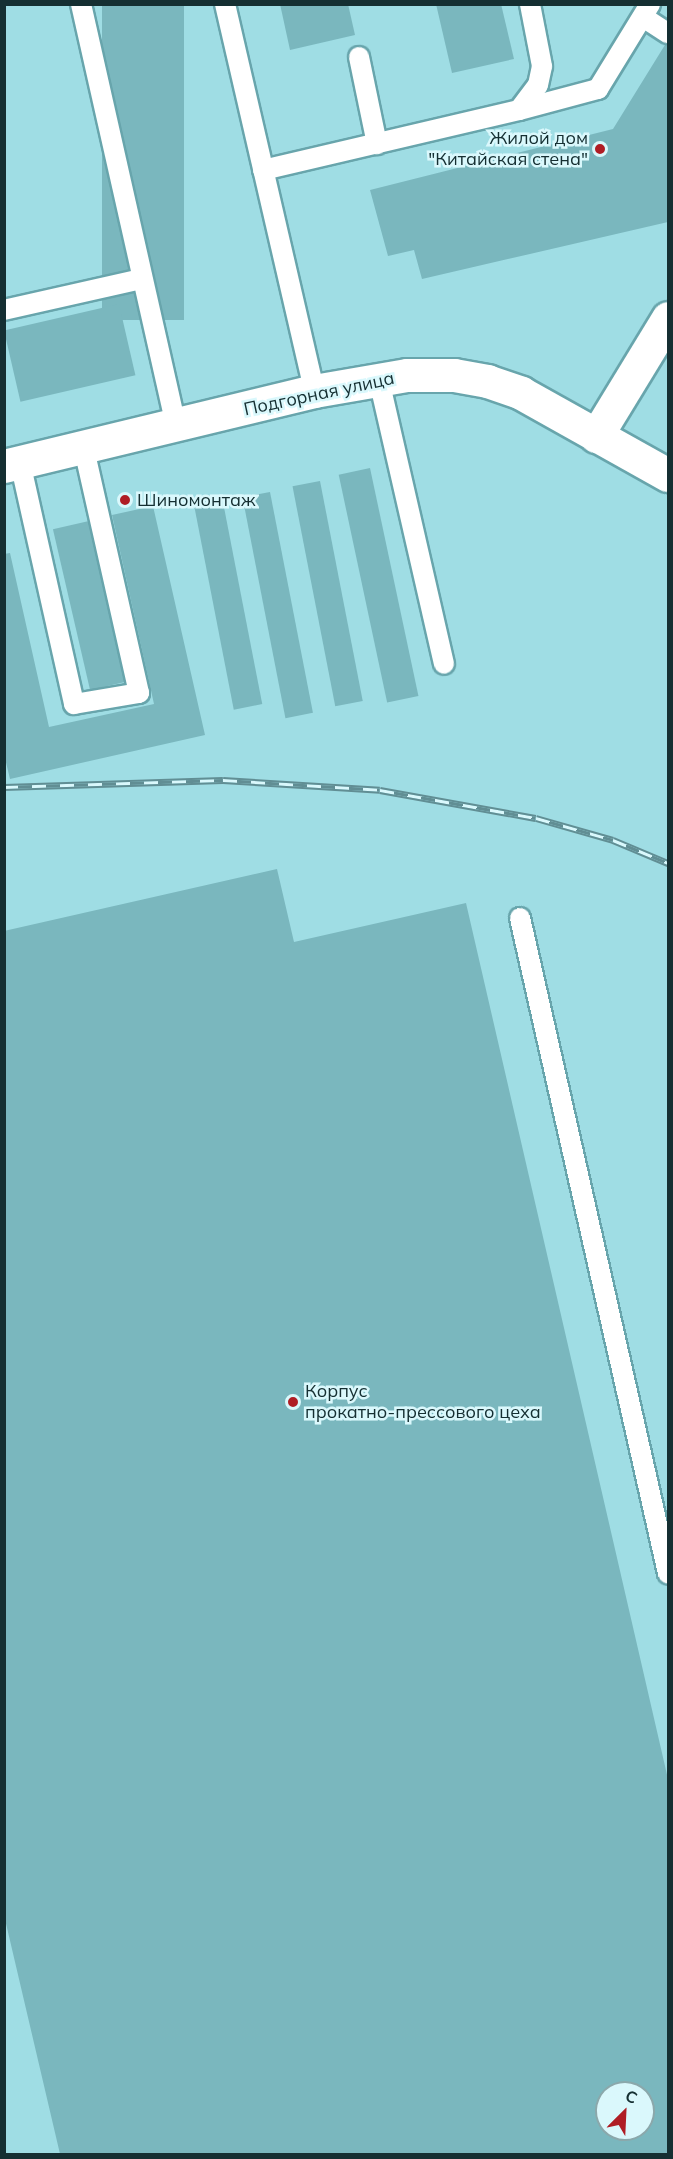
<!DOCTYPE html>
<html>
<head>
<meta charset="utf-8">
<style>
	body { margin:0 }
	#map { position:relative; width:673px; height:2159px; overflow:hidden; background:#9fdde4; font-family:Mulish,sans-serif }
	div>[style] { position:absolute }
	.building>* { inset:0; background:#7ab7be; transform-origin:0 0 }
	.roads { filter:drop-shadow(2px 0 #68a5ac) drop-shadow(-2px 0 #68a5ac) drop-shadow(0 2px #68a5ac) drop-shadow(0 -2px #68a5ac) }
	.lane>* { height:20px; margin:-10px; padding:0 10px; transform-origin:10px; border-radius:10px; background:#fff }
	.street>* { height:33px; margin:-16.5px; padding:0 16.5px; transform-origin:16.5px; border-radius:16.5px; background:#fff }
	.rail>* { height:7px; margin-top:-3.5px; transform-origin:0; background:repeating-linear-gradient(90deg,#daf8fc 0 14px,#618e94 0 28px); box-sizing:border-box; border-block:2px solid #618e94 }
	.dots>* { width:16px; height:16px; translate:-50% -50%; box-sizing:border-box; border:3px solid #daf8fc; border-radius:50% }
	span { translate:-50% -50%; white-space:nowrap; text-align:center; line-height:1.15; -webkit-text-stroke:5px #daf8fc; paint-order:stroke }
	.poi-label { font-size:18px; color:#152f32 }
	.right { translate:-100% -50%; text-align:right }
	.left { translate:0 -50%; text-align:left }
	.street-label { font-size:18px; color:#152f32 }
	.frame { position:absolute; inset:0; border:6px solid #152f32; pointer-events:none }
	.north { position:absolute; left:595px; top:2081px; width:60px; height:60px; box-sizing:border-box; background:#daf8fc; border:2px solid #8ba8ab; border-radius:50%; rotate:24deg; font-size:16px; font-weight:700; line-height:24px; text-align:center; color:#152f32 }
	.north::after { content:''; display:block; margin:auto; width:21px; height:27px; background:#af1d25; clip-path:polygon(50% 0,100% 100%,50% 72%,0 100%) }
</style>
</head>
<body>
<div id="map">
	<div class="building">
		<div style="left:102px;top:4px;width:82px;height:316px"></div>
		<div style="clip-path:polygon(280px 4px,348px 4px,355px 35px,290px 50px)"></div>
		<div style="clip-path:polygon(436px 4px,501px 4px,514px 59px,452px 73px)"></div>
		<div style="clip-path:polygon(668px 40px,668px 222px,422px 279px,414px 250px,388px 256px,370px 190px,613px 129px)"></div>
		<div style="left:119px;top:304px;width:73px;height:118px;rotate:77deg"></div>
		<div style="left:370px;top:468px;width:233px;height:32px;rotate:78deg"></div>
		<div style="left:320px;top:481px;width:224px;height:28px;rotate:79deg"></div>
		<div style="left:270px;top:492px;width:225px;height:28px;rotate:79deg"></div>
		<div style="left:222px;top:497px;width:211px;height:29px;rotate:79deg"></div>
		<div style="clip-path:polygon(153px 506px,205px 735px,10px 779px,4px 754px,4px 554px,10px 553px,49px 727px,154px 704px,112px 515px)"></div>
		<div style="left:89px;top:521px;width:165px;height:37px;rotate:77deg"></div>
		<div style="clip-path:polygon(evenodd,277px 869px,294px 942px,466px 903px,668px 1779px,668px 2154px,60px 2154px,4px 1915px,4px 931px,277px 869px,607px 2093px,643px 2093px,643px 2129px,607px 2129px,607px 2093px)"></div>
	</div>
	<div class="roads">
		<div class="lane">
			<div style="left:81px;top:4px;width:434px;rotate:77.3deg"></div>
			<div style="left:225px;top:4px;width:397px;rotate:77deg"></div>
			<div style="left:643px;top:17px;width:30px;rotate:33deg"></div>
			<div style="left:359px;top:57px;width:89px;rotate:78.3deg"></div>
			<div style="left:519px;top:110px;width:82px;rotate:-14.9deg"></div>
			<div style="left:598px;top:89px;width:100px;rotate:-58.5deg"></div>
			<div style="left:263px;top:170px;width:263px;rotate:-13.2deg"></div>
			<div style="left:519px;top:110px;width:31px;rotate:-53deg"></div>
			<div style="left:538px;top:85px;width:19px;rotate:-78deg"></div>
			<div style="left:542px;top:66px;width:63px;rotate:-101deg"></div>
			<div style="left:4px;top:310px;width:141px;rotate:-12.7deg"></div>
			<div style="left:379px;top:380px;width:291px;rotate:77.1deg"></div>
			<div style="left:20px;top:462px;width:248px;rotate:77.4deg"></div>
			<div style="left:74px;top:704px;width:66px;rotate:-9.6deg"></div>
			<div style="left:139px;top:693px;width:251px;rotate:-102.7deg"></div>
			<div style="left:520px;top:918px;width:672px;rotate:77.27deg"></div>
		</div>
		<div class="street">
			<div style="left:596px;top:436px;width:138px;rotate:-58.6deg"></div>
			<div style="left:4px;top:466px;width:319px;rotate:-13.6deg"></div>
			<div style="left:314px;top:391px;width:94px;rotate:-9.8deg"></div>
			<div style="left:407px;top:375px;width:47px"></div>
			<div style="left:454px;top:375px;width:34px;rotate:10deg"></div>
			<div style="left:487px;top:381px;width:36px;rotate:19deg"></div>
			<div style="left:521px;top:393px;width:168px;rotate:29.2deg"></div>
		</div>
	</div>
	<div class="rail">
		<div style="left:4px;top:787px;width:219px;rotate:-1.8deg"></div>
		<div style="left:223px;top:780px;width:157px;rotate:3.6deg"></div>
		<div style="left:380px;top:790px;width:158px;rotate:10.2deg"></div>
		<div style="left:536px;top:818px;width:80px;rotate:15.9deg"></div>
		<div style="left:613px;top:840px;width:60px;rotate:22.7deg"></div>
	</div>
	<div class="dots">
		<div style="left:600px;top:149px;background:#af1d25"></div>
		<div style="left:125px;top:500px;background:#af1d25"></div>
		<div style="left:293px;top:1402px;background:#af1d25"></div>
	</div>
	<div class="poi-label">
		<span class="right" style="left:588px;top:149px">Жилой дом<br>"Китайская стена"</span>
		<span class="left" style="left:137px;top:500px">Шиномонтаж</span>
		<span class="left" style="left:305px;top:1402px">Корпус<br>прокатно-прессового цеха</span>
	</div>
	<div class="street-label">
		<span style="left:319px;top:394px;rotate:-12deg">Подгорная улица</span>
	</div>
	<div class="frame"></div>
	<div class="north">С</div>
</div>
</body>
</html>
